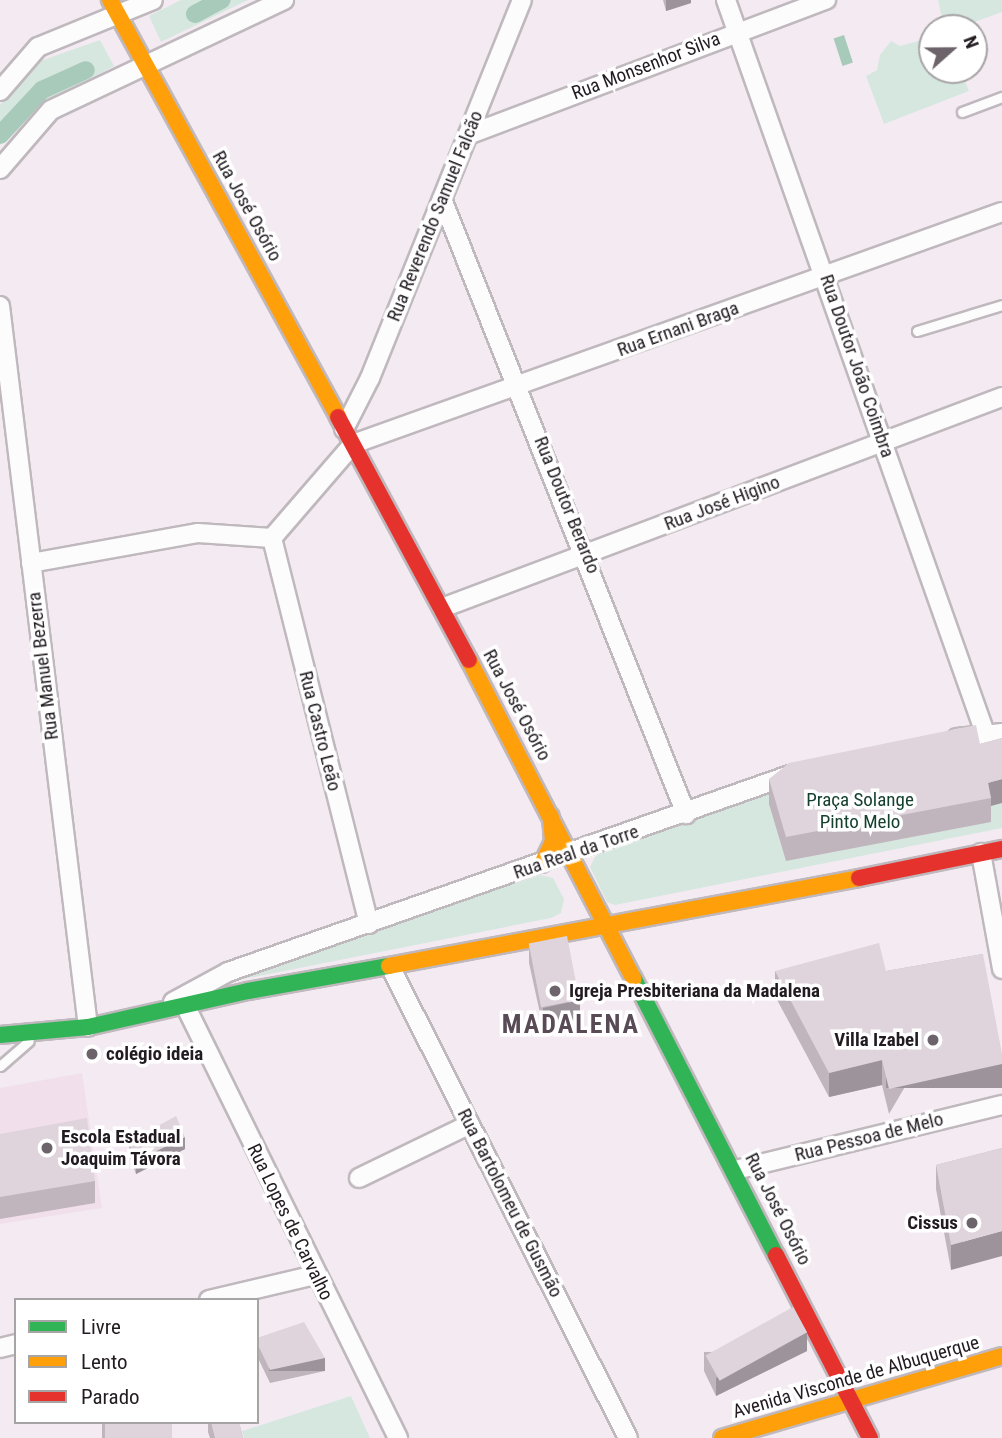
<!DOCTYPE html>
<html>
<head>
<meta charset="utf-8">
<style>
	body { margin:0 }
	#map { position:relative; width:1002px; height:1438px; overflow:hidden; background:#f4ebf2; font-family:"Roboto Condensed",sans-serif }
	div>[style] { position:absolute }
	.built>* { inset:0; background:#f1dfec }
	.green>* { inset:0; background:#d6e7e0 }
	.water>* { inset:0; background:#a8cabb; transform-origin:0 0 }
	.canal>* { height:18px; margin:-9px; padding:0 9px; transform-origin:9px; border-radius:9px; background:#a8cabb }
	.roads { filter:drop-shadow(2px 0 #bfb8bd) drop-shadow(-2px 0 #bfb8bd) drop-shadow(0 2px #bfb8bd) drop-shadow(0 -2px #bfb8bd) }
	.lane>* { height:9px; margin:-4.5px; padding:0 4.5px; transform-origin:4.5px; border-radius:4.5px; background:#fdfcfd }
	.street>* { height:18px; margin:-9px; padding:0 9px; transform-origin:9px; border-radius:9px; background:#fdfcfd }
	.fast>* { height:16px; margin:-8px; padding:0 8px; transform-origin:8px; border-radius:8px; background:#30b455 }
	.slow>* { height:16px; margin:-8px; padding:0 8px; transform-origin:8px; border-radius:8px; background:#ff9f0a }
	.jam>* { height:16px; margin:-8px; padding:0 8px; transform-origin:8px; border-radius:8px; background:#e5322d }
	.wall>* { inset:0; background:#c0b5bd; transform-origin:0 0 }
	.shaded-wall>* { inset:0; background:#9c949a; transform-origin:0 0 }
	.building>* { inset:0; background:#dfd3dc; transform-origin:0 0 }
	.dots>* { width:19px; height:19px; translate:-50% -50%; box-sizing:border-box; border:4px solid #fff; border-radius:50% }
	span { translate:-50% -50%; white-space:nowrap; text-align:center; line-height:1.15; -webkit-text-stroke:7px #fff; paint-order:stroke }
	.street-label { font-size:19px; color:#221c21 }
	.park-label { font-size:19px; color:#15402f }
	.poi-label { font-size:19px; color:#221c21; font-weight:700 }
	.left { translate:0 -50%; text-align:left }
	.right { translate:-100% -50%; text-align:right }
	.district-label { font-size:26px; color:#594b55; font-weight:700; letter-spacing:2px }
	.legend { position:absolute; left:14px; top:1298px; width:245px; height:126px; box-sizing:border-box; background:#fff; border:2px solid #a7a4a6; margin:0; padding:9px 12px; list-style:none; font-size:21px; color:#221c21 }
	.legend li { display:flex; align-items:center; gap:14px; height:35px }
	.legend b { width:35px; border:2px solid #a7a4a6 }
	.north { position:absolute; left:918px; top:14px; width:70px; height:70px; box-sizing:border-box; background:#fff; border:2px solid #a7a4a6; border-radius:50%; rotate:69deg; font-size:19px; font-weight:700; line-height:28px; text-align:center; color:#221c21 }
	.north::after { content:''; display:block; margin:auto; width:24px; height:32px; background:#6c646a; clip-path:polygon(50% 0,100% 100%,50% 72%,0 100%) }
</style>
</head>
<body>
<div id="map">
	<div class="built">
		<div style="clip-path:polygon(82px 1073px,102px 1208px,0 1224px,0 1088px)"></div>
	</div>
	<div class="green">
		<div style="clip-path:polygon(181px 0,248px 0,161px 42px,149px 16px)"></div>
		<div style="clip-path:polygon(938px 0,1002px 0,1002px 12px,958px 28px,944px 28px)"></div>
		<div style="clip-path:polygon(932px 37px,932px 70px,960px 70px,969px 91px,884px 124px,866px 76px,877px 70px,880px 55px,891px 41px,900px 46px)"></div>
		<div style="clip-path:polygon(100px 40px,114px 66px,37px 106px,0 145px,0 105px,14px 86px,40px 61px)"></div>
		<div style="clip-path:polygon(1002px 747px,1002px 828px,615px 905px,607px 902px,590px 867px,596px 855px,832px 771px)"></div>
		<div style="clip-path:polygon(540px 875px,553px 878px,564px 899px,561px 913px,551px 918px,203px 987px)"></div>
		<div style="clip-path:polygon(351px 1396px,370px 1438px,244px 1438px,242px 1431px)"></div>
	</div>
	<div class="water">
		<div style="left:844px;top:35px;width:29px;height:11px;rotate:72deg"></div>
	</div>
	<div class="canal">
		<div style="left:195px;top:14px;width:30px;rotate:-28deg"></div>
		<div style="left:0;top:135px;width:62px;rotate:-47deg"></div>
		<div style="left:42px;top:90px;width:48px;rotate:-24.4deg"></div>
	</div>
	<div class="roads">
		<div class="lane">
			<div style="left:962px;top:112px;width:43px;rotate:-20.6deg"></div>
			<div style="left:917px;top:331px;width:89px;rotate:-17deg"></div>
			<div style="left:0;top:1066px;width:38px;rotate:-41deg"></div>
		</div>
		<div class="street">
			<div style="left:726px;top:0;width:777px;rotate:70.54deg"></div>
			<div style="left:0;top:91px;width:58px;rotate:-49.2deg"></div>
			<div style="left:38px;top:47px;width:124px;rotate:-22.2deg"></div>
			<div style="left:468px;top:135px;width:383px;rotate:-20.7deg"></div>
			<div style="left:0;top:169px;width:78px;rotate:-49.2deg"></div>
			<div style="left:51px;top:110px;width:258px;rotate:-25.3deg"></div>
			<div style="left:442px;top:199px;width:662px;rotate:68.36deg"></div>
			<div style="left:0;top:306px;width:726px;rotate:83.04deg"></div>
			<div style="left:344px;top:429px;width:57px;rotate:-63deg"></div>
			<div style="left:370px;top:378px;width:407px;rotate:-68.1deg"></div>
			<div style="left:272px;top:538px;width:124px;rotate:-49.2deg"></div>
			<div style="left:353px;top:444px;width:689px;rotate:-19.67deg"></div>
			<div style="left:272px;top:538px;width:398px;rotate:75.9deg"></div>
			<div style="left:31px;top:563px;width:170px;rotate:-10.2deg"></div>
			<div style="left:198px;top:533px;width:74px;rotate:3.9deg"></div>
			<div style="left:442px;top:608px;width:598px;rotate:-20.65deg"></div>
			<div style="left:957px;top:738px;width:45px;rotate:-6.3deg"></div>
			<div style="left:981px;top:853px;width:118px;rotate:79.7deg"></div>
			<div style="left:391px;top:968px;width:526px;rotate:63.24deg"></div>
			<div style="left:173px;top:1002px;width:63px;rotate:-28.6deg"></div>
			<div style="left:228px;top:972px;width:596px;rotate:-19.32deg"></div>
			<div style="left:184px;top:1003px;width:485px;rotate:63.8deg"></div>
			<div style="left:735px;top:1170px;width:275px;rotate:-13.7deg"></div>
			<div style="left:359px;top:1178px;width:123px;rotate:-25.9deg"></div>
			<div style="left:209px;top:1300px;width:109px;rotate:-13.3deg"></div>
			<div style="left:0;top:1348px;width:16px;rotate:-14deg"></div>
		</div>
		<div class="fast">
			<div style="left:634px;top:979px;width:310px;rotate:62.8deg"></div>
			<div style="left:0;top:1035px;width:88px;rotate:-5.2deg"></div>
			<div style="left:88px;top:1027px;width:164px;rotate:-12.7deg"></div>
			<div style="left:248px;top:991px;width:143px;rotate:-10.1deg"></div>
		</div>
		<div class="slow">
			<div style="left:110px;top:0;width:475px;rotate:61.3deg"></div>
			<div style="left:469px;top:660px;width:359px;rotate:62.7deg"></div>
			<div style="left:542px;top:864px;width:25px;rotate:-64deg"></div>
			<div style="left:553px;top:841px;width:25px;rotate:-95deg"></div>
			<div style="left:389px;top:966px;width:478px;rotate:-10.6deg"></div>
			<div style="left:722px;top:1438px;width:292px;rotate:-16.3deg"></div>
		</div>
		<div class="jam">
			<div style="left:338px;top:417px;width:276px;rotate:61.7deg"></div>
			<div style="left:859px;top:878px;width:146px;rotate:-11.5deg"></div>
			<div style="left:776px;top:1255px;width:206px;rotate:62.8deg"></div>
		</div>
	</div>
	<div class="wall">
		<div style="clip-path:polygon(663px 0,691px 0,691px 3px,666px 11px)"></div>
		<div style="clip-path:polygon(1002px 738px,991px 806px,991px 822px,786px 861px,769px 804px,769px 779px,980px 744px)"></div>
		<div style="clip-path:polygon(529px 944px,580px 1019px,543px 1027px,529px 963px)"></div>
		<div style="clip-path:polygon(983px 954px,889px 1114px,882px 1085px,829px 1097px,775px 996px,775px 971px,886px 971px)"></div>
		<div style="clip-path:polygon(0 1134px,95px 1181px,95px 1203px,0 1219px)"></div>
		<div style="clip-path:polygon(129px 1142px,185px 1149px,136px 1174px,129px 1155px)"></div>
		<div style="clip-path:polygon(1002px 1148px,951px 1270px,936px 1189px,936px 1165px)"></div>
		<div style="clip-path:polygon(257px 1338px,325px 1371px,270px 1383px,257px 1356px)"></div>
		<div style="clip-path:polygon(807px 1351px,716px 1396px,704px 1371px,704px 1352px)"></div>
		<div style="left:102px;top:1422px;width:70px;height:16px"></div>
		<div style="clip-path:polygon(208px 1422px,239px 1422px,243px 1438px,210px 1438px,208px 1432px)"></div>
	</div>
	<div class="shaded-wall">
		<div style="clip-path:polygon(666px 0,691px 0,691px 3px,666px 11px)"></div>
		<div style="clip-path:polygon(1002px 779px,1002px 803px,991px 806px,991px 798px,988px 783px)"></div>
		<div style="clip-path:polygon(580px 1000px,580px 1019px,543px 1027px,543px 1008px)"></div>
		<div style="clip-path:polygon(882px 1060px,882px 1085px,829px 1097px,829px 1073px)"></div>
		<div style="left:1002px;top:1064px;width:24px;height:116px;rotate:90deg"></div>
		<div style="clip-path:polygon(185px 1137px,185px 1149px,136px 1174px,136px 1161px)"></div>
		<div style="clip-path:polygon(1002px 1231px,1002px 1256px,951px 1270px,951px 1245px)"></div>
		<div style="clip-path:polygon(807px 1332px,807px 1351px,716px 1396px,716px 1378px)"></div>
		<div style="left:325px;top:1358px;width:13px;height:56px;rotate:90deg"></div>
	</div>
	<div class="building">
		<div style="clip-path:polygon(976px 725px,980px 744px,1002px 738px,1002px 779px,988px 783px,991px 798px,786px 837px,769px 779px,789px 763px)"></div>
		<div style="left:567px;top:936px;width:65px;height:39px;rotate:79deg"></div>
		<div style="clip-path:polygon(879px 943px,886px 971px,983px 954px,1002px 1054px,1002px 1064px,889px 1089px,882px 1060px,829px 1073px,775px 971px)"></div>
		<div style="clip-path:polygon(176px 1116px,185px 1137px,136px 1161px,129px 1142px)"></div>
		<div style="clip-path:polygon(87px 1118px,95px 1181px,0 1197px,0 1134px)"></div>
		<div style="clip-path:polygon(1002px 1148px,1002px 1231px,951px 1245px,936px 1165px)"></div>
		<div style="left:793px;top:1307px;width:29px;height:100px;rotate:61deg"></div>
		<div style="clip-path:polygon(304px 1322px,325px 1358px,270px 1370px,257px 1343px,257px 1338px)"></div>
		<div style="left:105px;top:1422px;width:67px;height:16px"></div>
		<div style="clip-path:polygon(211px 1422px,239px 1422px,243px 1438px,215px 1438px)"></div>
	</div>
	<div class="dots">
		<div style="left:555px;top:991px;background:#6c646a"></div>
		<div style="left:933px;top:1040px;background:#6c646a"></div>
		<div style="left:92px;top:1054px;background:#6c646a"></div>
		<div style="left:47px;top:1148px;background:#6c646a"></div>
		<div style="left:972px;top:1223px;background:#6c646a"></div>
	</div>
	<div class="street-label">
		<span style="left:646px;top:66px;rotate:-21deg">Rua Monsenhor Silva</span>
		<span style="left:247px;top:206px;rotate:61deg">Rua José Osório</span>
		<span style="left:435px;top:216px;rotate:-68deg">Rua Reverendo Samuel Falcão</span>
		<span style="left:678px;top:329px;rotate:-20deg">Rua Ernani Braga</span>
		<span style="left:857px;top:366px;rotate:71deg">Rua Doutor João Coimbra</span>
		<span style="left:722px;top:503px;rotate:-21deg">Rua José Higino</span>
		<span style="left:567px;top:505px;rotate:68deg">Rua Doutor Berardo</span>
		<span style="left:43px;top:666px;rotate:-97deg">Rua Manuel Bezerra</span>
		<span style="left:517px;top:705px;rotate:62deg">Rua José Osório</span>
		<span style="left:320px;top:731px;rotate:76deg">Rua Castro Leão</span>
		<span style="left:576px;top:852px;rotate:-19deg">Rua Real da Torre</span>
		<span style="left:869px;top:1137px;rotate:-14deg">Rua Pessoa de Melo</span>
		<span style="left:510px;top:1203px;rotate:63deg">Rua Bartolomeu de Gusmão</span>
		<span style="left:778px;top:1209px;rotate:63deg">Rua José Osório</span>
		<span style="left:290px;top:1222px;rotate:64deg">Rua Lopes de Carvalho</span>
		<span style="left:856px;top:1377px;rotate:-16deg">Avenida Visconde de Albuquerque</span>
	</div>
	<div class="park-label">
		<span style="left:860px;top:811px">Praça Solange<br>Pinto Melo</span>
	</div>
	<div class="poi-label">
		<span class="left" style="left:569px;top:991px">Igreja Presbiteriana da Madalena</span>
		<span class="right" style="left:919px;top:1040px">Villa Izabel</span>
		<span class="left" style="left:106px;top:1054px">colégio ideia</span>
		<span class="left" style="left:61px;top:1148px">Escola Estadual<br>Joaquim Távora</span>
		<span class="right" style="left:958px;top:1223px">Cissus</span>
	</div>
	<div class="district-label">
		<span style="left:571px;top:1025px">MADALENA</span>
	</div>
	<ul class="legend">
	<li><b style="height:9px;background:#30b455"></b>Livre</li>
	<li><b style="height:9px;background:#ff9f0a"></b>Lento</li>
	<li><b style="height:9px;background:#e5322d"></b>Parado</li>
	</ul>
	<div class="north">N</div>
</div>
</body>
</html>
